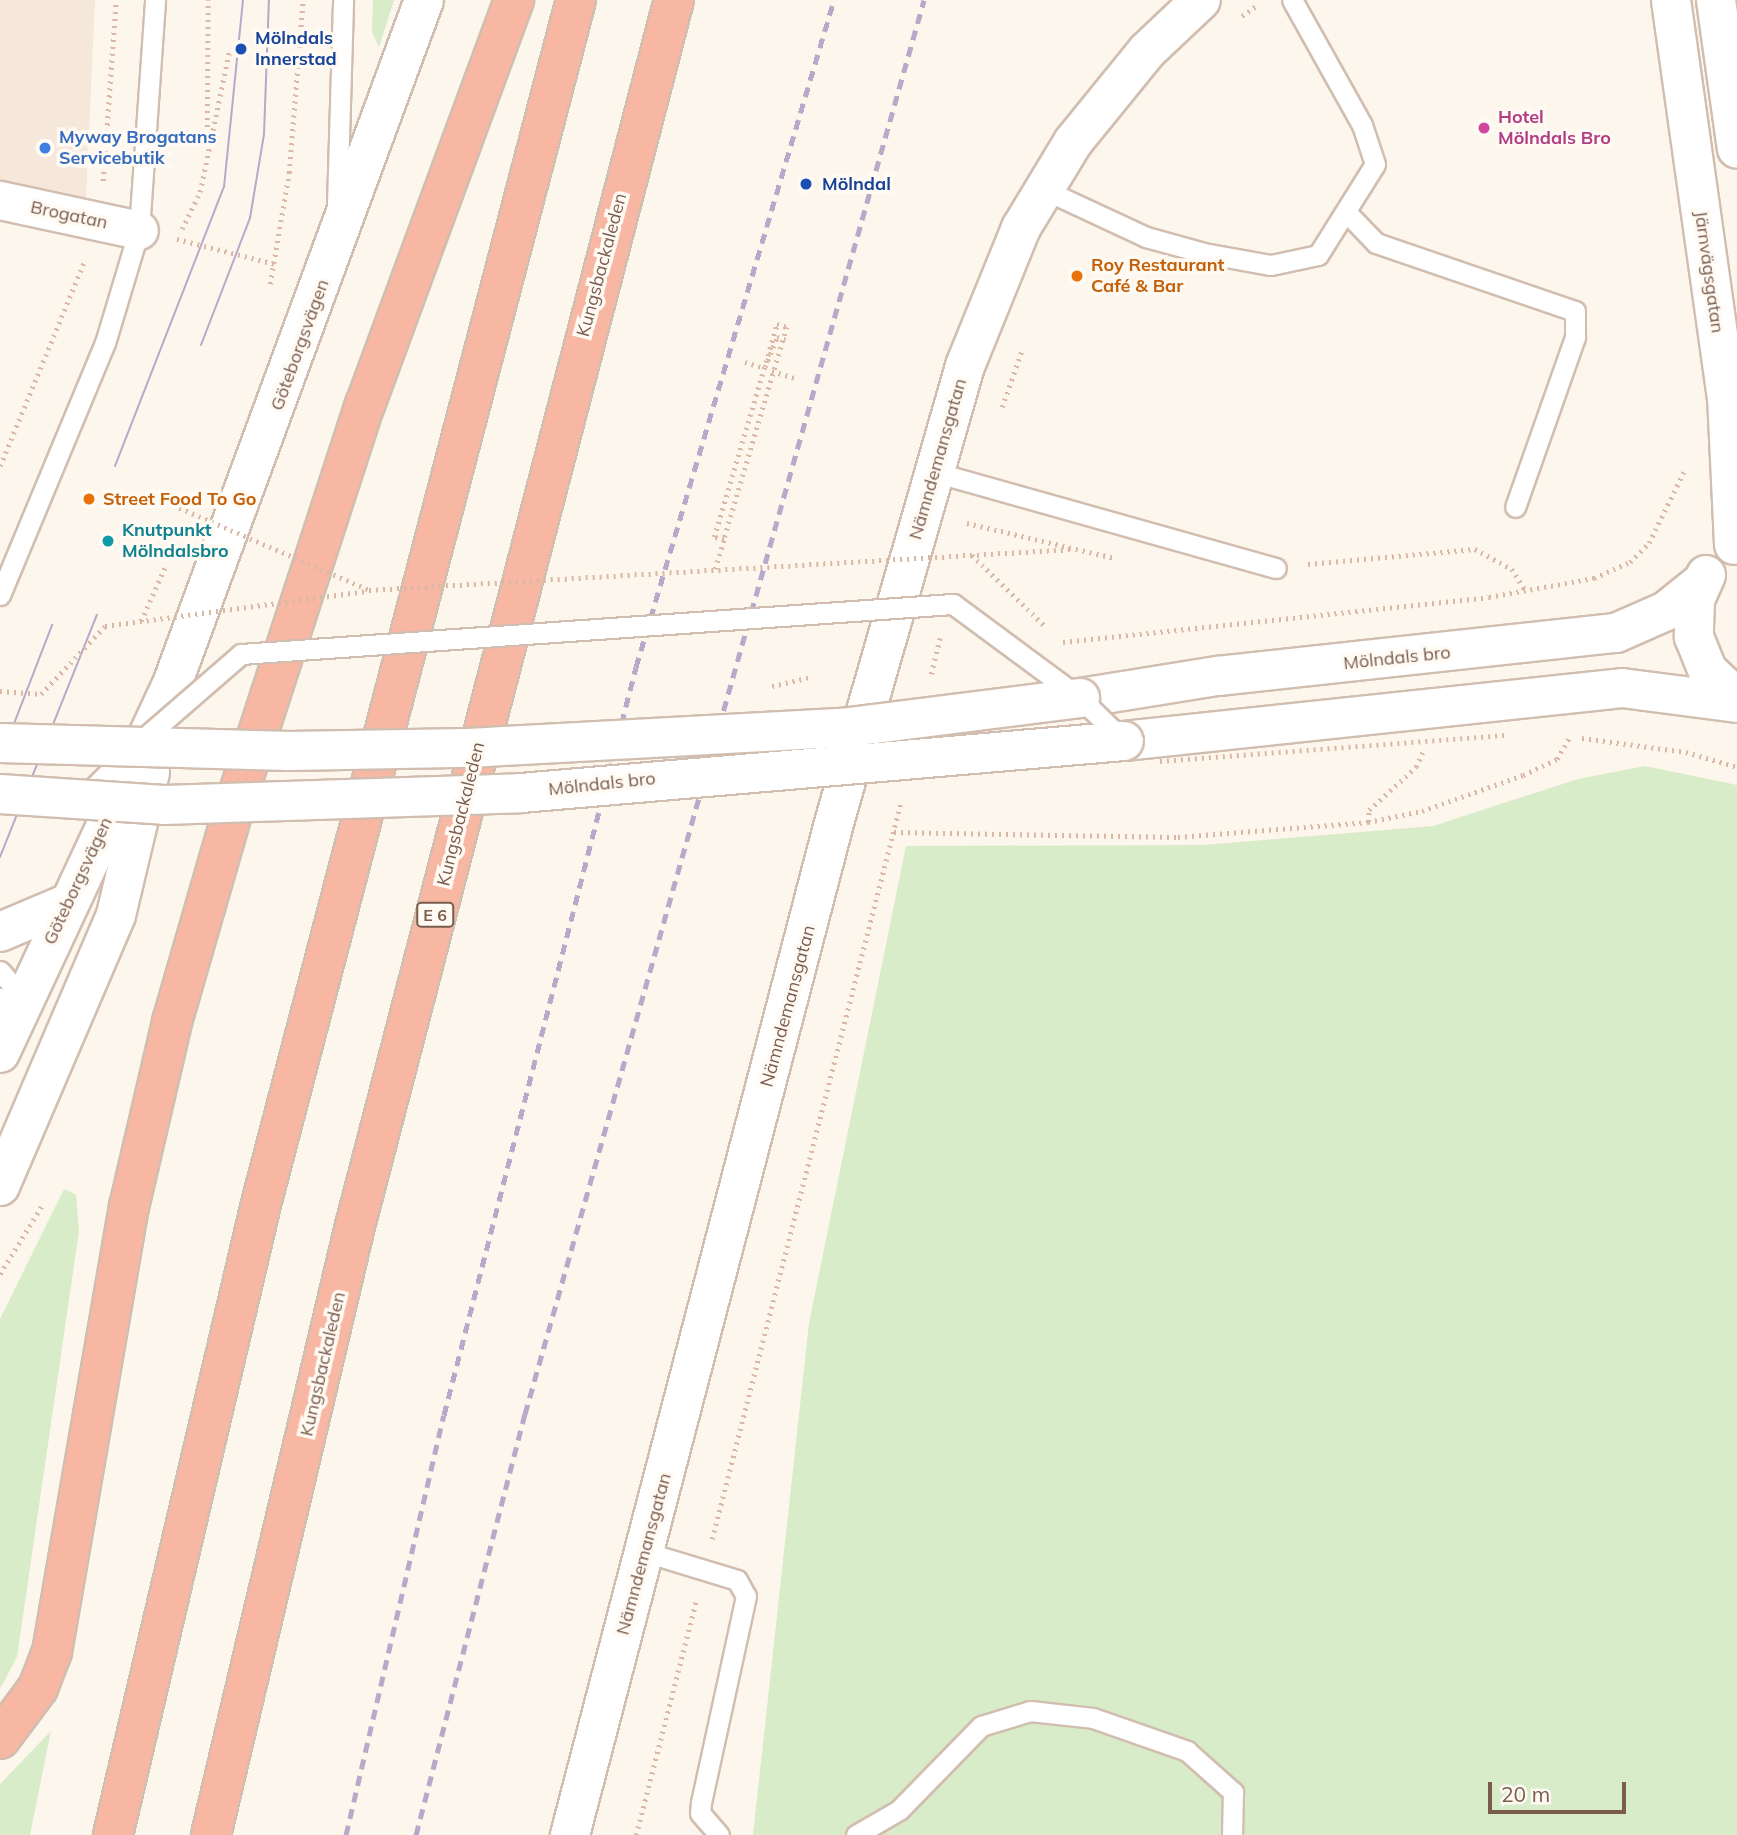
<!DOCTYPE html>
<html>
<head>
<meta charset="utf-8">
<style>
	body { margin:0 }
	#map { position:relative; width:1737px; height:1835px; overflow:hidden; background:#fdf6ec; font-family:Mulish,sans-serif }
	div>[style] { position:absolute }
	.residential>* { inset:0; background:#f5e8da }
	.green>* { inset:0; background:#d8ecc9 }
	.path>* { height:4.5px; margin-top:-2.25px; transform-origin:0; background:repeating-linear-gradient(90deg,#d9b8a5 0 2px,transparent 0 7px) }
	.roads { filter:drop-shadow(2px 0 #d1beb0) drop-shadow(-2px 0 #d1beb0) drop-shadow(0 2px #d1beb0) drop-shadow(0 -2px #d1beb0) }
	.lane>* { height:19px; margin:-9.5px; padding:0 9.5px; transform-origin:9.5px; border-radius:9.5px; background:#fff }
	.street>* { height:37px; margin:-18.5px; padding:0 18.5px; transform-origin:18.5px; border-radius:18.5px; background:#fff }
	.secondary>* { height:38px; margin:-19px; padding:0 19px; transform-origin:19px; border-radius:19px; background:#fff }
	.highway>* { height:38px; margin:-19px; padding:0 19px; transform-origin:19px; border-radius:19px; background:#f7b7a3 }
	.tram>* { height:2px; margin:-1px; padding:0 1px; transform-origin:1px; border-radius:1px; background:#b9a8c9 }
	.rail>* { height:5px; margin-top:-2.5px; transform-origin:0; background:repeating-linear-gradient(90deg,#b9a8c9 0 10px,transparent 0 17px) }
	.path-bridge>* { height:4.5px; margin-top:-2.25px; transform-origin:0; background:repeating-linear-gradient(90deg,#d9b8a5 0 2px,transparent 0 7px) }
	.bridges { filter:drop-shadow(2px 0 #d1beb0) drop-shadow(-2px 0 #d1beb0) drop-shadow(0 2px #d1beb0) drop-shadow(0 -2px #d1beb0) }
	.lane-bridge>* { height:19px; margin:-9.5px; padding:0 9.5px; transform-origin:9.5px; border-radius:9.5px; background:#fff }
	.secondary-bridge>* { height:38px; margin:-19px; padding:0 19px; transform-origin:19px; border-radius:19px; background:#fff }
	.dots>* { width:19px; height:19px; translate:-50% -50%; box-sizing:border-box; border:4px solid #fffaf3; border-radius:50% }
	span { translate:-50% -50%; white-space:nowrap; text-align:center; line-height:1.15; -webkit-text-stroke:7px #fffaf3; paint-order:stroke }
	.shield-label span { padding:2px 5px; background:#fffaf3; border:2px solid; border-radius:5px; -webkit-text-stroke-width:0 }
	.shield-label { font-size:16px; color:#7a5c4d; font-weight:700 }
	.transit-label { font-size:18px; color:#164399; font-weight:700 }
	.left { translate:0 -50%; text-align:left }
	.hotel-label { font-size:18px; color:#b23c85; font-weight:700 }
	.shop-label { font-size:18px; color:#366cbe; font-weight:700 }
	.street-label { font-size:18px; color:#7a5c4d }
	.food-label { font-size:18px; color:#c56008; font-weight:700 }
	.culture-label { font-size:18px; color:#0d838f; font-weight:700 }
	.scale { position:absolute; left:1488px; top:1782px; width:138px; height:32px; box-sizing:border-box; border:4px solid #7a5c4d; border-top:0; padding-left:9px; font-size:21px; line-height:24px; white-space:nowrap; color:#7a5c4d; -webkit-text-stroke:5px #fffaf3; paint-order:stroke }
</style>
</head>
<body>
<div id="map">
	<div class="residential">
		<div style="clip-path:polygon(0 0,95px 0,86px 199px,0 182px)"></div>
	</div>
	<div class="green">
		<div style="clip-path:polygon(373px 0,394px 0,379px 47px,372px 32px)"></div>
		<div style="clip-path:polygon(1645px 766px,1737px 785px,1737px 1835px,753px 1835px,809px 1323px,906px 846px,1204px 845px,1433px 826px,1578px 779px)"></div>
		<div style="clip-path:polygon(64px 1189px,76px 1195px,79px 1231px,17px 1657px,0 1689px,0 1319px)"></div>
		<div style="clip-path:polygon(51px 1731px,30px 1835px,0 1835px,0 1784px)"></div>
	</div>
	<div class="path">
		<div style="left:1242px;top:16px;width:19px;rotate:-35deg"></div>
		<div style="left:207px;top:134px;width:134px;rotate:-89.6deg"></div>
		<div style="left:103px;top:181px;width:181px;rotate:-85.9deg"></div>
		<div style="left:182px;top:229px;width:41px;rotate:-64.1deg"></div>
		<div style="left:200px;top:192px;width:143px;rotate:-78.3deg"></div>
		<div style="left:177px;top:239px;width:101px;rotate:14.3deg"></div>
		<div style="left:270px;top:284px;width:113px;rotate:-80.3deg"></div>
		<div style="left:289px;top:173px;width:174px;rotate:-85.4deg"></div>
		<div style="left:745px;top:362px;width:20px;rotate:18deg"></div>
		<div style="left:765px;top:367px;width:32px;rotate:-68deg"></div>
		<div style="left:777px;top:337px;width:9px;rotate:18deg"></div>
		<div style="left:772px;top:371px;width:27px;rotate:17deg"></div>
		<div style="left:1002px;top:407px;width:60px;rotate:-70.7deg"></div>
		<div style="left:0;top:466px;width:223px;rotate:-67.6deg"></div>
		<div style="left:967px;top:523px;width:151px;rotate:13.4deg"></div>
		<div style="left:972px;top:555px;width:100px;rotate:44.2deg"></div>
		<div style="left:1308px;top:564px;width:168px;rotate:-5.1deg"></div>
		<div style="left:1475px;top:549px;width:42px;rotate:28.4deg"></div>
		<div style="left:1512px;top:569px;width:25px;rotate:58deg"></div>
		<div style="left:715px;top:569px;width:30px;rotate:-73deg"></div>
		<div style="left:724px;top:540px;width:10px;rotate:-163deg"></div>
		<div style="left:714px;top:537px;width:222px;rotate:-73.5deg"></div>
		<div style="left:777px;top:324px;width:10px;rotate:17deg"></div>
		<div style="left:787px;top:327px;width:222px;rotate:106.5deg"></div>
		<div style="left:141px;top:621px;width:59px;rotate:-66deg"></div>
		<div style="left:1063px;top:642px;width:428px;rotate:-6deg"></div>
		<div style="left:1489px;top:597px;width:107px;rotate:-10.3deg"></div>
		<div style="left:1594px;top:578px;width:39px;rotate:-24deg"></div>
		<div style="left:1630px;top:562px;width:27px;rotate:-45deg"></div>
		<div style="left:1649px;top:543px;width:82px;rotate:-64.1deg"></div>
		<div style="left:931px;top:674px;width:37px;rotate:-76deg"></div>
		<div style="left:1582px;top:738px;width:105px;rotate:7.7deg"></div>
		<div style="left:1686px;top:752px;width:53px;rotate:16.4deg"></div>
		<div style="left:1368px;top:822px;width:12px;rotate:-85deg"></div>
		<div style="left:1369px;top:810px;width:64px;rotate:-42.5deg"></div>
		<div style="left:1416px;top:767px;width:17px;rotate:-66deg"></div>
		<div style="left:894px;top:832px;width:284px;rotate:1deg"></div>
		<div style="left:1178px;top:837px;width:191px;rotate:-4.5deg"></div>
		<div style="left:1368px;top:822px;width:55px;rotate:-11.5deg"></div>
		<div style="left:1422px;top:811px;width:107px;rotate:-19.6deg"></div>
		<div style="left:1523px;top:775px;width:38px;rotate:-25deg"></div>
		<div style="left:1557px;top:759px;width:24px;rotate:-60deg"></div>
		<div style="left:0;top:1274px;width:79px;rotate:-58.5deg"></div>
		<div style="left:712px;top:1539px;width:761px;rotate:-75.62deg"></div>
		<div style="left:636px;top:1835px;width:241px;rotate:-75.6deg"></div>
	</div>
	<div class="roads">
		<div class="lane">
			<div style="left:1043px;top:189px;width:114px;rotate:25deg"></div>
			<div style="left:1146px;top:237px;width:60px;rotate:15.4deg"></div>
			<div style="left:1204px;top:253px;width:68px;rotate:10.2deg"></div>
			<div style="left:1271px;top:265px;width:48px;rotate:-12deg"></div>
			<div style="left:1318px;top:255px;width:107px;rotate:-57.9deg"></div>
			<div style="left:1375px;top:164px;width:41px;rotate:-108.4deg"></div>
			<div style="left:1362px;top:125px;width:143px;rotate:-119.2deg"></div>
			<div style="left:337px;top:205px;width:205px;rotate:-88.3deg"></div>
			<div style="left:1347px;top:213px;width:42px;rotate:46deg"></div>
			<div style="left:1376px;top:243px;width:210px;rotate:18.9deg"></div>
			<div style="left:1575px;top:311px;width:26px;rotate:90deg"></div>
			<div style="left:1575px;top:337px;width:180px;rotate:109.4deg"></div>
			<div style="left:934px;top:472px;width:355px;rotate:15.7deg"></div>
			<div style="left:0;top:595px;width:273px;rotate:-67.4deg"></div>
			<div style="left:105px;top:343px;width:118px;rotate:-73.3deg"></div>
			<div style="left:139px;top:230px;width:231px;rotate:-86deg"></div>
			<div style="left:81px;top:800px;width:68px;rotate:-45deg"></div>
			<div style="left:0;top:971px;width:38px;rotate:49deg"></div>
			<div style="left:0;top:998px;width:25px;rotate:5deg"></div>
			<div style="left:645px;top:1552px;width:96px;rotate:16.9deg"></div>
			<div style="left:737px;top:1580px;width:18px;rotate:61deg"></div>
			<div style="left:746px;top:1596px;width:211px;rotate:102.3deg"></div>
			<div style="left:701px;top:1802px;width:11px;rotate:95deg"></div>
			<div style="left:700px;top:1813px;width:29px;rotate:49deg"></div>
			<div style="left:856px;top:1835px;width:50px;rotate:-30.2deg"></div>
			<div style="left:899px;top:1810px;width:117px;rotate:-45.7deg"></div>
			<div style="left:981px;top:1726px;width:51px;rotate:-17deg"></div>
			<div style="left:1030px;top:1711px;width:63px;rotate:6.3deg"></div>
			<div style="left:1093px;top:1718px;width:100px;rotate:19.3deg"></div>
			<div style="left:1187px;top:1751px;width:62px;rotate:41.7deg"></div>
			<div style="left:1233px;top:1792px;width:43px;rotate:91.3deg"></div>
		</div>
		<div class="street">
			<div style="left:0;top:200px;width:142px;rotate:12.2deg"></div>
		</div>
		<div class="secondary">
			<div style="left:1671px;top:0;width:400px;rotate:82deg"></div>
			<div style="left:1727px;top:396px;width:149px;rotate:87.3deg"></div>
			<div style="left:1716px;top:0;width:150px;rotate:82deg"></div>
			<div style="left:1706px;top:575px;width:27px;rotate:114deg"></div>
			<div style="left:1695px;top:600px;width:37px;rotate:92deg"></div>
			<div style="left:1694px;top:637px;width:37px;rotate:68deg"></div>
			<div style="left:1708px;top:671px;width:40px;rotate:43deg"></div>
			<div style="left:1080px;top:698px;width:140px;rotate:-9.1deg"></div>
			<div style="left:1218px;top:676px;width:400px;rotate:-6.2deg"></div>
			<div style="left:1616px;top:633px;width:55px;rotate:-23.7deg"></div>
			<div style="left:1666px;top:611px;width:45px;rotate:-38.7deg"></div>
			<div style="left:1124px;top:741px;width:501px;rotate:-6.07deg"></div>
			<div style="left:1622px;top:688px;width:116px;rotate:7.4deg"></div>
			<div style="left:0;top:932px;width:72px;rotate:-23deg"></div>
			<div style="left:0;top:1053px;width:404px;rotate:-65deg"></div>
			<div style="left:171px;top:687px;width:732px;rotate:-69.78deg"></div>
			<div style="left:0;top:1186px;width:295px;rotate:-66.8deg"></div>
			<div style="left:116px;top:915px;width:147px;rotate:-76.6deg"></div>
			<div style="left:570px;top:1835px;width:1046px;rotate:-75.38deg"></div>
			<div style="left:834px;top:823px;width:475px;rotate:-74deg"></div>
			<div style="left:965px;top:366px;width:149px;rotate:-67.9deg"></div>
			<div style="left:1021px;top:228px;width:100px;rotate:-58.8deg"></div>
			<div style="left:1073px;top:142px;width:117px;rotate:-50.9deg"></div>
			<div style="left:1147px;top:51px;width:74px;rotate:-43.4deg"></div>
		</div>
		<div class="highway">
			<div style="left:0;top:1739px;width:64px;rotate:-53.3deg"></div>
			<div style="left:38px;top:1688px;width:39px;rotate:-69deg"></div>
			<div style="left:52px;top:1652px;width:452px;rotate:-80.2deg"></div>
			<div style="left:129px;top:1207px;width:190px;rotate:-76.9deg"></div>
			<div style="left:172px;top:1022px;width:227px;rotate:-73.9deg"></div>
			<div style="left:235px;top:804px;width:420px;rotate:-72deg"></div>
			<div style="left:365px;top:405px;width:432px;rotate:-69.8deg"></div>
			<div style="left:113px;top:1835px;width:648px;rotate:-76.8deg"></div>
			<div style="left:261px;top:1204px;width:1245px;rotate:-75.34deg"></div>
			<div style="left:211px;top:1835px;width:626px;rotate:-76.7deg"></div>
			<div style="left:355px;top:1226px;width:1267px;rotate:-75.42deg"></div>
		</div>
	</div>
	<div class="tram">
		<div style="left:201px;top:345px;width:136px;rotate:-68.9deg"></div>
		<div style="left:250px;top:218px;width:85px;rotate:-80.5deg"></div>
		<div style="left:264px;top:134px;width:134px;rotate:-87.9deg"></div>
		<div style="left:115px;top:466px;width:300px;rotate:-68.7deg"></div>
		<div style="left:224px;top:187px;width:188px;rotate:-84.2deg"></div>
		<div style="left:0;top:760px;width:145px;rotate:-68.9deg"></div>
		<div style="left:0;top:857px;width:261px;rotate:-68.2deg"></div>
	</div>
	<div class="rail">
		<div style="left:346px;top:1835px;width:431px;rotate:-76.9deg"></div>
		<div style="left:444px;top:1415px;width:772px;rotate:-75.6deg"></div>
		<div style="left:636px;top:667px;width:696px;rotate:-73.47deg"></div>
		<div style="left:416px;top:1835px;width:435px;rotate:-75.5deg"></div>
		<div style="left:525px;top:1414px;width:1469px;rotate:-74.24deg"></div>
	</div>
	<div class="path-bridge">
		<div style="left:173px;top:505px;width:214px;rotate:23.4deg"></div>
		<div style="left:369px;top:590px;width:706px;rotate:-3.33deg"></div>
		<div style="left:772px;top:686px;width:37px;rotate:-13deg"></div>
		<div style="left:0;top:691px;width:41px;rotate:4.2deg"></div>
		<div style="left:41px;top:694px;width:93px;rotate:-46.7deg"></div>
		<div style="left:105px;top:626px;width:264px;rotate:-7.6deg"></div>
		<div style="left:1160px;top:761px;width:345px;rotate:-4.3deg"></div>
	</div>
	<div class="bridges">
		<div class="lane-bridge">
			<div style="left:136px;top:745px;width:139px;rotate:-40.9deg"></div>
			<div style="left:241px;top:654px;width:714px;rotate:-4.02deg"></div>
			<div style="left:953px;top:604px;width:158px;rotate:36.5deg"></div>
			<div style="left:1080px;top:698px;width:62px;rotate:44.3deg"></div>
		</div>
		<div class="secondary-bridge">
			<div style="left:0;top:743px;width:289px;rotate:1.6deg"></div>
			<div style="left:289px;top:751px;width:179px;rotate:-1deg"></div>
			<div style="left:468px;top:748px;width:375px;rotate:-3.1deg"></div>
			<div style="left:842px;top:728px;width:240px;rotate:-7.2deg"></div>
			<div style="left:0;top:794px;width:164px;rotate:3.8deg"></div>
			<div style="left:164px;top:805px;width:357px;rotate:-1.9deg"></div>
			<div style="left:521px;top:793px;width:605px;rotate:-4.93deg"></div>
		</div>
	</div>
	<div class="dots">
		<div style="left:241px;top:49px;background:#1a4fb4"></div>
		<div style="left:1484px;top:128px;background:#d1479c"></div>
		<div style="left:45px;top:148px;background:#3f7fe0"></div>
		<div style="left:806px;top:184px;background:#1a4fb4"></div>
		<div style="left:1077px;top:276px;background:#e8710a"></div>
		<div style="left:89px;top:499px;background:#e8710a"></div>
		<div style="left:108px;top:541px;background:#0f9aa8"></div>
	</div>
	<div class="shield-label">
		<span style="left:435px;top:915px">E 6</span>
	</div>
	<div class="transit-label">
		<span class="left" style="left:255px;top:49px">Mölndals<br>Innerstad</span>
		<span class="left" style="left:822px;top:184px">Mölndal</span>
	</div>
	<div class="hotel-label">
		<span class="left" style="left:1498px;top:128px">Hotel<br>Mölndals Bro</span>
	</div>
	<div class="shop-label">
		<span class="left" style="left:59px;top:148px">Myway Brogatans<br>Servicebutik</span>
	</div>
	<div class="street-label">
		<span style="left:69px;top:215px;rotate:12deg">Brogatan</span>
		<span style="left:602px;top:265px;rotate:-75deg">Kungsbackaleden</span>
		<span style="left:1709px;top:272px;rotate:82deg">Järnvägsgatan</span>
		<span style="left:300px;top:345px;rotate:-70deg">Göteborgsvägen</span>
		<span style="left:938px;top:459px;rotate:-74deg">Nämndemansgatan</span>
		<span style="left:1397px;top:658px;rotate:-6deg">Mölndals bro</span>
		<span style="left:602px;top:784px;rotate:-6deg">Mölndals bro</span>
		<span style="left:461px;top:814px;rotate:-76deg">Kungsbackaleden</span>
		<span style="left:78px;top:881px;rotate:-65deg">Göteborgsvägen</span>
		<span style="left:788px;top:1006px;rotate:-75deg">Nämndemansgatan</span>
		<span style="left:323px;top:1364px;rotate:-77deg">Kungsbackaleden</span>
		<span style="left:644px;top:1554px;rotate:-75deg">Nämndemansgatan</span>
	</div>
	<div class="food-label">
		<span class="left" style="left:1091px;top:276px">Roy Restaurant<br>Café &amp; Bar</span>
		<span class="left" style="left:103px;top:499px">Street Food To Go</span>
	</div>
	<div class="culture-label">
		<span class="left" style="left:122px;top:541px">Knutpunkt<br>Mölndalsbro</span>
	</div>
	<div class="scale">20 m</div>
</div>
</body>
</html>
